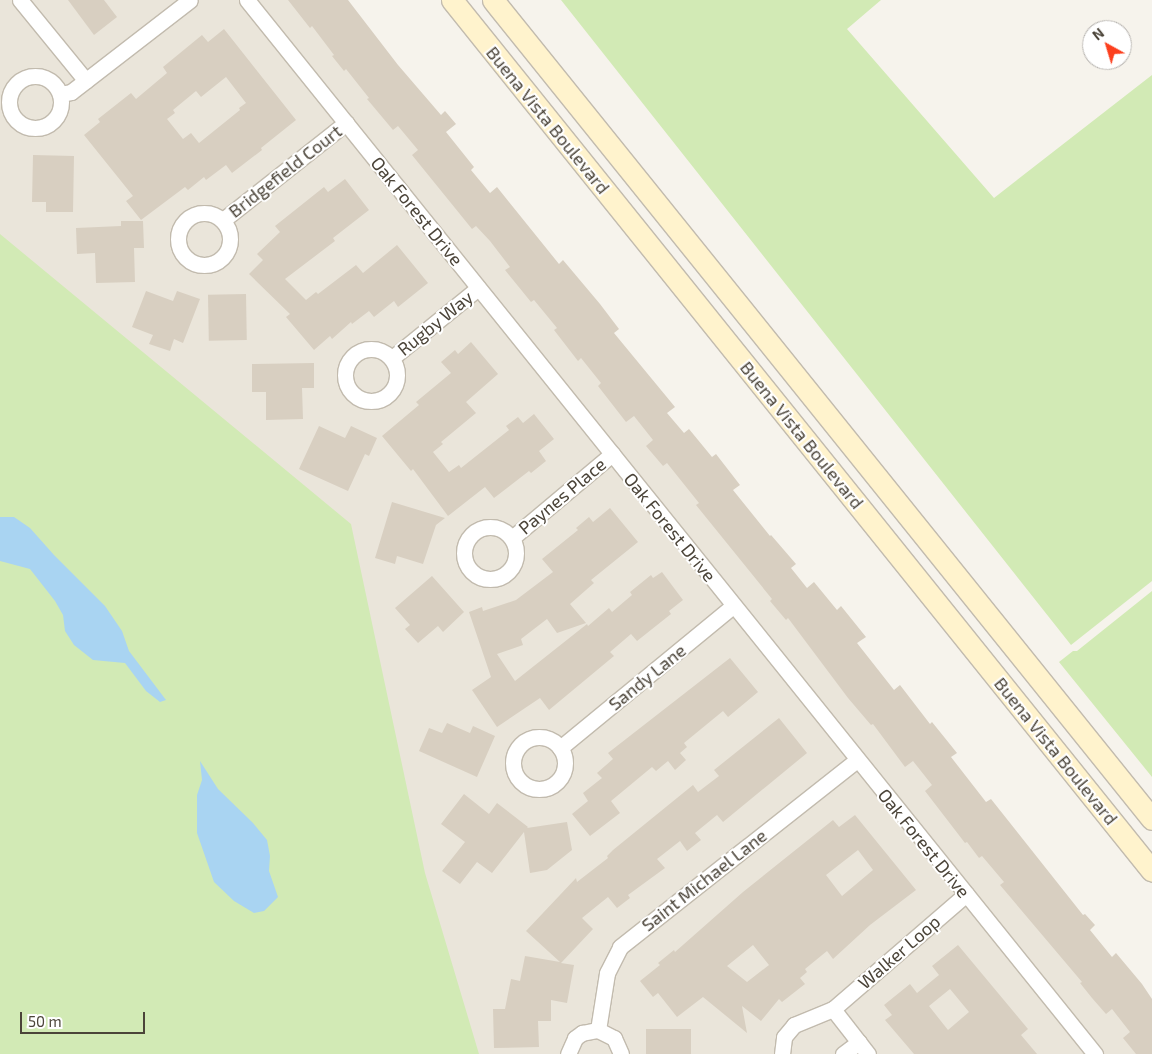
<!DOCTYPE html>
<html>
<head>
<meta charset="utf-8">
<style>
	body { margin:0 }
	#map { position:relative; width:1152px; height:1054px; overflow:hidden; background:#f6f3ec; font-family:"Exo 2",sans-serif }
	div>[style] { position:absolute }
	.residential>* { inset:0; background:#eae5da }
	.green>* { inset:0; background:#d2eab5 }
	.water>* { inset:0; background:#a9d4f2 }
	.building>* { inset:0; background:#d8cfc1; transform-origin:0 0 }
	.roads { filter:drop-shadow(1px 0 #c2bbae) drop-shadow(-1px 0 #c2bbae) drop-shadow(0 1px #c2bbae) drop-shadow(0 -1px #c2bbae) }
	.street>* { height:15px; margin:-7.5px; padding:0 7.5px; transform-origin:7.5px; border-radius:7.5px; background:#fff }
	.street>.ring { margin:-7.5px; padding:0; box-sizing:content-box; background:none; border:15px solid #fff; border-radius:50% }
	.secondary>* { height:21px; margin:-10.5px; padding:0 10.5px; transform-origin:10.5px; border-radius:10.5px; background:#fff3cd }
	span { translate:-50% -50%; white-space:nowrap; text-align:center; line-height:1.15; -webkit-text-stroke:4px #fff; paint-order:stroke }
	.street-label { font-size:18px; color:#4b4439 }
	.north { position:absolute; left:1082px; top:20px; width:50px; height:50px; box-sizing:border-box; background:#fff; border:1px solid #b7b4b0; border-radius:50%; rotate:321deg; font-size:14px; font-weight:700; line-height:20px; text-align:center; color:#4b4439 }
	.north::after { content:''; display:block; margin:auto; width:18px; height:22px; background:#fc3f1d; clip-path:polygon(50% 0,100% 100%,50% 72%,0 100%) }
	.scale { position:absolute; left:20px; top:1012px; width:125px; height:22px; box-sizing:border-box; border:2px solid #4b4439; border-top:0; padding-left:6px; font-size:15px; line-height:18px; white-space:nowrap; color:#4b4439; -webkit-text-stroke:4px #fff; paint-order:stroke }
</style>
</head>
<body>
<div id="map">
	<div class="residential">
		<div style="clip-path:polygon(0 0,305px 0,1152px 1022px,1152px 1054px,0 1054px)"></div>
	</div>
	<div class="green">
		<div style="clip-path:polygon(561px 0,881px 0,847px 29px,994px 198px,1152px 75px,1152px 581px,1071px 645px)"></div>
		<div style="clip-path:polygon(0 234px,351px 524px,425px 873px,479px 1054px,0 1054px)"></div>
		<div style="clip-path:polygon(1152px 591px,1152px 777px,1059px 662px,1073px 651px,1077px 651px)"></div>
	</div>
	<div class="water">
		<div style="clip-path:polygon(0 517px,14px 517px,30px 528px,54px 555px,105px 606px,122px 631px,129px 651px,166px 700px,160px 702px,146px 691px,125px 663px,93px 660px,74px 645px,65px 631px,63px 615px,55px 601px,30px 569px,0 561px)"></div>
		<div style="clip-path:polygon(200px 761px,218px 789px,253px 823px,267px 840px,270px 856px,269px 871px,278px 897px,264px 911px,254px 913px,234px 901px,214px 882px,197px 833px,197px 795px,202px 780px)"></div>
	</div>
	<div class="building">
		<div style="clip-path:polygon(68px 0,104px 0,117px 17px,94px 35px)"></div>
		<div style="clip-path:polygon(288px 0,348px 0,398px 65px,441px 115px,445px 111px,456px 124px,446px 132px,474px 167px,471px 170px,490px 193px,497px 187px,559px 264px,563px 260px,600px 304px,619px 329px,614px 333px,675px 407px,667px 413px,684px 433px,689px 429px,712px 457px,716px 454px,740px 485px,733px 490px,770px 536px,771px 535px,796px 564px,791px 568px,807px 588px,814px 582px,837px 610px,841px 606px,866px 637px,857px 643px,894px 690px,900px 685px,930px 724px,932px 722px,957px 753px,951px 757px,986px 802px,991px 799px,1083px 915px,1085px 914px,1095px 925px,1090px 930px,1112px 957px,1116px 953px,1142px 984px,1152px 999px,1152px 1054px,1136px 1054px,1123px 1038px,1130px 1032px,1112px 1009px,1106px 1014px,1092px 998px,1080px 983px,1082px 982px,1000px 885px,1004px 882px,982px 856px,979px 858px,967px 842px,965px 843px,925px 791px,932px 785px,913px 761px,905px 767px,873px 724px,871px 725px,848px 698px,788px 618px,786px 620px,770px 601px,772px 599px,696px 505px,699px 503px,667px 463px,663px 466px,646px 446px,653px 440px,634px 416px,626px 422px,598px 386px,601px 383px,581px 358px,578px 361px,554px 330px,557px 328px,534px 300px,531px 302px,505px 270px,510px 267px,490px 241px,476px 226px,472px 229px,412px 155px,418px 150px,398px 126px,393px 130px,367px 99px,369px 98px,346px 69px,344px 71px,332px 56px,334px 55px,312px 26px,310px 28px)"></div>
		<div style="clip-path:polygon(evenodd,224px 29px,296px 120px,261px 148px,262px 150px,232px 173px,226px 165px,206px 180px,204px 177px,188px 190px,185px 187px,141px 220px,126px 201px,133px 196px,84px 135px,100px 122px,98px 119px,131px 93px,136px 99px,167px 73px,163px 67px,202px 35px,208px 42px,224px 29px,226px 77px,246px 103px,239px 108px,240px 110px,199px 143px,191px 133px,183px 139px,167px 119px,175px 113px,173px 110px,196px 91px,201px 97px,226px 77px)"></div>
		<div style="clip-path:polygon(33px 155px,74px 156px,73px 212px,46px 212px,46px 202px,32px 202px)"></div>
		<div style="clip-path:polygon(345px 179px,369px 210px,333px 238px,335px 241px,285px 279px,306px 300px,316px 292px,318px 294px,356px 265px,363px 273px,397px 245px,428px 283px,398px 307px,394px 301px,374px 317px,369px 311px,352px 324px,351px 322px,332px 339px,330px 336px,314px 350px,286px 317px,290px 314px,249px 274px,263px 260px,257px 254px,280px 232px,275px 226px,324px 187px,328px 192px)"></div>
		<div style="clip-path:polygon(121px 221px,143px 221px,144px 248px,134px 248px,135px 282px,96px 283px,95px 253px,77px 254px,76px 228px,121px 226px)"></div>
		<div style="clip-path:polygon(146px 291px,173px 301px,177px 291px,200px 299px,183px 343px,174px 339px,170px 351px,149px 344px,153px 335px,132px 327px)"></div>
		<div style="left:246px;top:294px;width:46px;height:38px;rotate:89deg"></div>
		<div style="clip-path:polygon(471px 342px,498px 374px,466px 402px,476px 413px,441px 442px,443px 444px,433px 452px,449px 472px,459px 465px,461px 468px,509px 430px,506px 426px,518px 417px,523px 423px,534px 414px,554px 439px,539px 451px,546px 461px,531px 473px,529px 471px,494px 498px,485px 487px,448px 516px,413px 469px,411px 471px,382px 436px,419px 405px,416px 402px,451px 373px,441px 362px,455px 350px,458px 354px)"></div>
		<div style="clip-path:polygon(314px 363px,314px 388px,302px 388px,303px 419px,266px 420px,266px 392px,252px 392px,252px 364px)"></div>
		<div style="clip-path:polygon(319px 426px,345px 438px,351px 426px,377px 438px,369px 456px,365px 454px,348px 491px,299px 469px)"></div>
		<div style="clip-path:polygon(392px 502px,445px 518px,436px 525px,423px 564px,397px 556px,395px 564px,375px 558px)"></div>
		<div style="clip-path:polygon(610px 508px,638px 542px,591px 580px,594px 583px,570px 604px,586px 623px,557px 633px,547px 619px,521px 639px,523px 645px,497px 654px,515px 681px,587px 624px,588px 626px,609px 608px,612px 612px,632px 595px,630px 592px,651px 575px,653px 578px,662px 572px,683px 600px,669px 611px,671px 614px,637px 641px,631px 634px,610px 652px,614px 656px,549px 710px,540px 698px,497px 727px,472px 690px,491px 677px,469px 612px,482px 607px,483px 611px,516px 600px,553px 572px,542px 559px,578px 530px,576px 528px,589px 517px,593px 522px)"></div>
		<div style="clip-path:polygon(432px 576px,464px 612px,443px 632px,438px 626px,418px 643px,405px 629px,410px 625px,395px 608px)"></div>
		<div style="clip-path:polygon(730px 658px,758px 692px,728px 717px,723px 711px,684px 743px,687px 747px,680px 753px,686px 760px,675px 770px,668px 761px,656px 771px,652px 767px,611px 801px,620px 813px,590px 836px,572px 814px,588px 801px,583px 793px,602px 778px,597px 773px,613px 759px,608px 753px)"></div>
		<div style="clip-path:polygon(779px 718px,807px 753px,723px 822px,717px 815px,695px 833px,701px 840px,687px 851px,680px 841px,657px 859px,665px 868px,628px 895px,630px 898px,617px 908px,608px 897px,582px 918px,593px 929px,561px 963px,574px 965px,567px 1003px,551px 1000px,551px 1021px,538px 1021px,539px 1047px,494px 1048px,493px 1009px,505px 1009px,511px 979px,520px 981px,525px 956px,560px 962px,526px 931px,576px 878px,577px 882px,608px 858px,607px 856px,613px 850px,693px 785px,698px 792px,719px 776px,714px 770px)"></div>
		<div style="clip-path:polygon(447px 723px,470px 733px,473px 726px,495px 736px,477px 777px,419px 751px,429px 728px,442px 733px)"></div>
		<div style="clip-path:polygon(464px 794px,489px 814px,497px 803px,528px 827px,527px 828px,567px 822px,572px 850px,547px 870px,530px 873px,524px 832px,492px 873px,477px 862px,460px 884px,442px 871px,465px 842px,441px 824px)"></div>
		<div style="clip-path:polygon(evenodd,855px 815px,916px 890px,870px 925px,833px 959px,827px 951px,805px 969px,807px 972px,800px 978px,805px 984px,782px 1002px,779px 999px,761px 1021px,742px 1006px,747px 1033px,703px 997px,677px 1017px,658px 993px,653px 997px,640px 981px,660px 965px,658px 963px,674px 950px,675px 952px,743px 892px,833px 820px,839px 827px,855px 815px,858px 850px,873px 870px,842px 896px,826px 875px,858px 850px,855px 815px,753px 945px,769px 965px,747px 982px,727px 966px,753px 945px)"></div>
		<div style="clip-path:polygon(evenodd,958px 945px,1028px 1029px,1021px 1035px,1037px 1054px,914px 1054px,885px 1020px,892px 1015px,884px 1005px,910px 984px,917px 993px,939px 975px,932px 966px,958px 945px,950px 989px,969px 1012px,948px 1030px,929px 1006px,950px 989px)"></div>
		<div style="left:646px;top:1029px;width:45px;height:25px"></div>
	</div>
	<div class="roads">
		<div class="street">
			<div style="left:20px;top:0;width:104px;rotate:50.8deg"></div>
			<div style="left:247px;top:0;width:1353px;rotate:51.18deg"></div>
			<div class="ring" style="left:9px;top:76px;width:37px;height:37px"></div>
			<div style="left:60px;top:94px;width:11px;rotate:-10deg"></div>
			<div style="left:71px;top:92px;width:150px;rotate:-37.7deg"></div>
			<div class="ring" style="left:178px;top:213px;width:37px;height:37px"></div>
			<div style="left:223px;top:220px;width:157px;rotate:-38.3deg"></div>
			<div class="ring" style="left:345px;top:349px;width:37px;height:37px"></div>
			<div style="left:392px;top:358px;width:111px;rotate:-39.1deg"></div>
			<div class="ring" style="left:464px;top:527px;width:37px;height:37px"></div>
			<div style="left:512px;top:538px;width:131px;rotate:-40deg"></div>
			<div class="ring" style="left:513px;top:737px;width:37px;height:37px"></div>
			<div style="left:560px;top:748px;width:224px;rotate:-39.4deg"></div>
			<div style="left:598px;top:1030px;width:58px;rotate:-81deg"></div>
			<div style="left:607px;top:973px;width:29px;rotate:-63deg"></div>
			<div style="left:620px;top:947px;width:302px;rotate:-38.3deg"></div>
			<div style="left:568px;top:1054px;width:17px;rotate:-66deg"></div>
			<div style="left:575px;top:1038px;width:9px;rotate:-36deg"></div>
			<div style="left:582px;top:1033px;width:16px;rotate:-11deg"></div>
			<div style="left:598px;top:1030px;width:18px;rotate:27deg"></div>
			<div style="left:614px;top:1038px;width:17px;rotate:66deg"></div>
			<div style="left:782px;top:1054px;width:17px;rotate:-83deg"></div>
			<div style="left:784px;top:1037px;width:16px;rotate:-50deg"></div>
			<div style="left:794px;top:1025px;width:42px;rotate:-22.3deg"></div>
			<div style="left:843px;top:1054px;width:20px;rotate:-37deg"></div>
			<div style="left:868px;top:1054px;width:57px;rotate:-127.9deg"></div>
			<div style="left:833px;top:1009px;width:176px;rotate:-40.8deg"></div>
		</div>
		<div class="secondary">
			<div style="left:452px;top:0;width:1117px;rotate:51.21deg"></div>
			<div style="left:493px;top:0;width:1051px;rotate:51.18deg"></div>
		</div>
	</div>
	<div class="street-label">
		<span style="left:548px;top:120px;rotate:51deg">Buena Vista Boulevard</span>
		<span style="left:285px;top:171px;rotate:-38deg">Bridgefield Court</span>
		<span style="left:417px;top:211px;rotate:51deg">Oak Forest Drive</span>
		<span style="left:435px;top:323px;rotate:-39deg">Rugby Way</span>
		<span style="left:802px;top:435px;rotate:51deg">Buena Vista Boulevard</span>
		<span style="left:562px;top:496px;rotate:-40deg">Paynes Place</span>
		<span style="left:670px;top:527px;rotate:51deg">Oak Forest Drive</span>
		<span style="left:647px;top:677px;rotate:-39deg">Sandy Lane</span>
		<span style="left:1056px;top:751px;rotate:51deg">Buena Vista Boulevard</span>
		<span style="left:924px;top:843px;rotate:51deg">Oak Forest Drive</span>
		<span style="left:704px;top:880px;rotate:-38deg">Saint Michael Lane</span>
		<span style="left:899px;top:952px;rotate:-41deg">Walker Loop</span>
	</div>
	<div class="north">N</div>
	<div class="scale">50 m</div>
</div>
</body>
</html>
